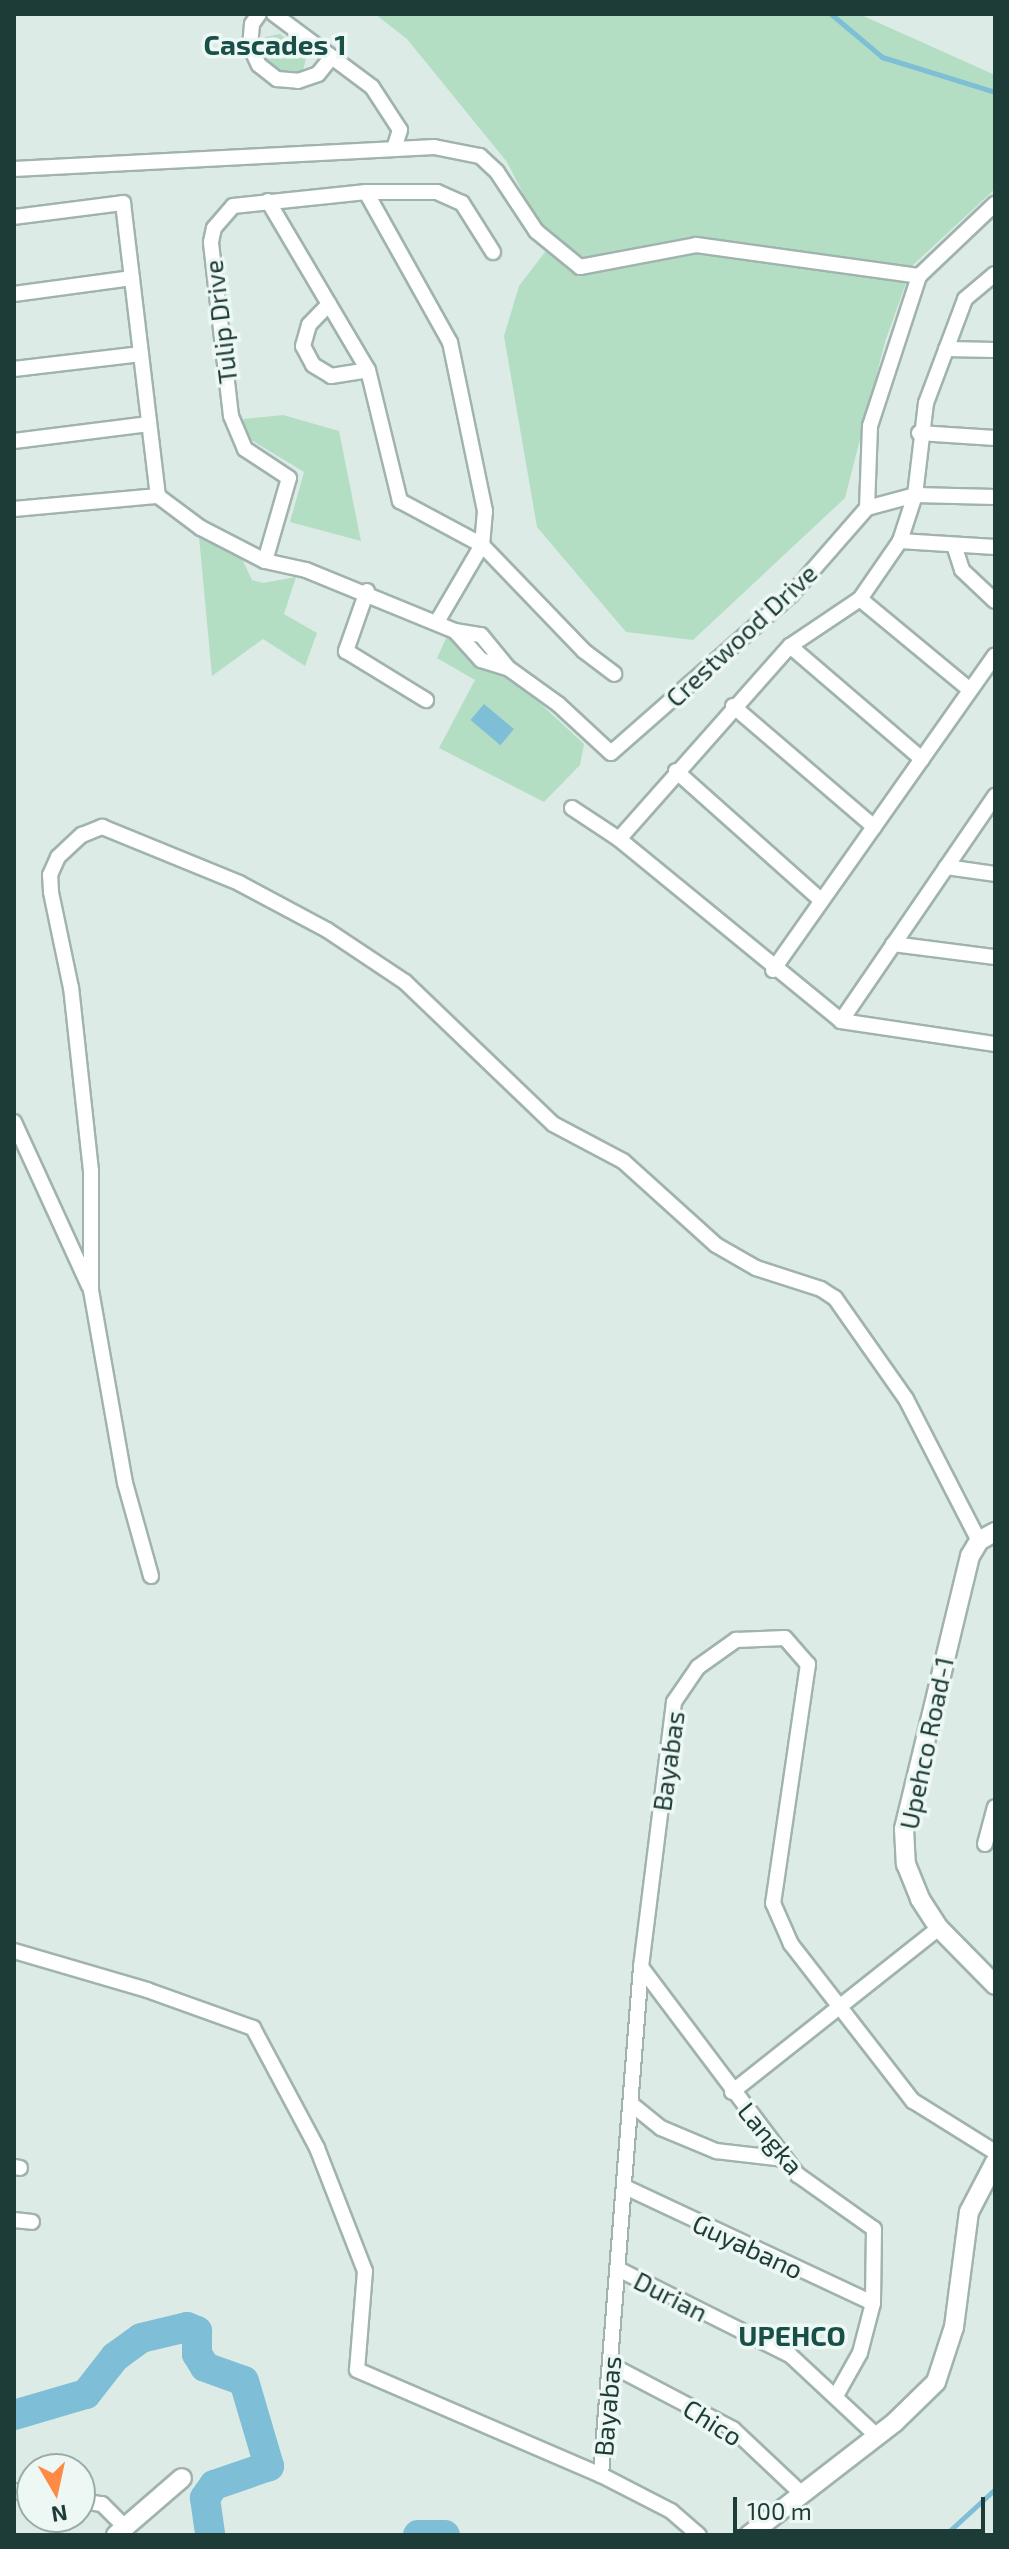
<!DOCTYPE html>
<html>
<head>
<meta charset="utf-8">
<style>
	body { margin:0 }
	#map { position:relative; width:1009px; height:2549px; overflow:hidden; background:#ddebe6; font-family:"Exo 2",sans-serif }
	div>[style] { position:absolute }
	.green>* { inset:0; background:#b3dec4 }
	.water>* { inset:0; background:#7ebed6; transform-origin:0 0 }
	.stream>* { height:5px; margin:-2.5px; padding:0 2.5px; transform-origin:2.5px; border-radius:2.5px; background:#7ebed6 }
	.river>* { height:30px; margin:-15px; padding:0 15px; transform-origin:15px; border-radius:15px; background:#7ebed6 }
	.roads { filter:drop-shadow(2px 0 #a0b3ae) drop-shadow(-2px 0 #a0b3ae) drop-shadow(0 2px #a0b3ae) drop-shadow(0 -2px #a0b3ae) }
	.minor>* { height:14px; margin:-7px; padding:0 7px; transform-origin:7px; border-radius:7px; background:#fff }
	.tertiary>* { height:18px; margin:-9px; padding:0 9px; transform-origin:9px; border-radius:9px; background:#fff }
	span { translate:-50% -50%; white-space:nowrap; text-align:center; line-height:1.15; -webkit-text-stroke:7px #edf7f3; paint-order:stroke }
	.street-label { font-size:26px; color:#1d3b37 }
	.neighbourhood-label { font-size:28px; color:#184f48; font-weight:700 }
	.frame { position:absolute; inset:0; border:16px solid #1d3b37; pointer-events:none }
	.north { position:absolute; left:16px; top:2453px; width:80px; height:80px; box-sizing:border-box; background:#edf7f3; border:2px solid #9aaca8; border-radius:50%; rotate:171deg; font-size:22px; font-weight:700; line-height:32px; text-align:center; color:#1d3b37 }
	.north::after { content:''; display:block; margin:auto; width:28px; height:36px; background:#ff8a46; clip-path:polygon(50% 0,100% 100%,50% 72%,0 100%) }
	.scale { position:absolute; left:733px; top:2497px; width:252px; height:36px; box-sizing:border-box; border:4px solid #1d3b37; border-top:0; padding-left:10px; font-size:24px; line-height:28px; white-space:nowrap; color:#1d3b37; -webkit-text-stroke:6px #edf7f3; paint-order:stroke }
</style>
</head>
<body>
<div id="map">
	<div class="green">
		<div style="clip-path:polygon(375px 14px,859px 14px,995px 75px,995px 189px,912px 266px,885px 342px,845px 498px,693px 640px,626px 632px,537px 527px,504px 336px,519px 286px,555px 239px,539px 225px,507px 162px,407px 39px)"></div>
		<div style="clip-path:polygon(280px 34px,307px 54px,303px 71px,279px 72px,268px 64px,265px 37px)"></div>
		<div style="clip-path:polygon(283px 415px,339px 431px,361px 541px,290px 522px,304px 472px,248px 438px,243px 419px)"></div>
		<div style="clip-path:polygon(198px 526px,242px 559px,252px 580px,263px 583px,296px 577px,284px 614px,317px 633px,305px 666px,263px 639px,212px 676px)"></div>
		<div style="clip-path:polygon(447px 636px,481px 668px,497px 668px,516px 681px,584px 744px,580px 765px,544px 802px,439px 748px,475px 680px,437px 658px)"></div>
	</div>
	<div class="water">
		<div style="left:484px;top:704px;width:39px;height:21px;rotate:40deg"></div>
	</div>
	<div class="stream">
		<div style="left:831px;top:14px;width:67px;rotate:40.1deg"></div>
		<div style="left:882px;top:57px;width:118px;rotate:17.2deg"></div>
		<div style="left:945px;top:2535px;width:68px;rotate:-42.6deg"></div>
	</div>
	<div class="river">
		<div style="left:14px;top:2415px;width:75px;rotate:-16.3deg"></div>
		<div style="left:86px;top:2394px;width:47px;rotate:-51.9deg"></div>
		<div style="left:115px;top:2357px;width:32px;rotate:-36deg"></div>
		<div style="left:141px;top:2338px;width:47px;rotate:-13.4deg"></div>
		<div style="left:187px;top:2327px;width:11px;rotate:22deg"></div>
		<div style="left:197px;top:2331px;width:23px;rotate:90deg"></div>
		<div style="left:197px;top:2354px;width:15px;rotate:58deg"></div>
		<div style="left:205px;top:2367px;width:41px;rotate:19.7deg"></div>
		<div style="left:244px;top:2381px;width:89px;rotate:73.6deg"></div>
		<div style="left:269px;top:2466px;width:58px;rotate:160.9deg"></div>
		<div style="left:214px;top:2485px;width:16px;rotate:125deg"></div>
		<div style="left:205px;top:2498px;width:37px;rotate:82deg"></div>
		<div style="left:418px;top:2535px;width:27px"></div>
	</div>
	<div class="roads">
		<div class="minor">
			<div style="left:259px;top:14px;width:12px;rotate:125deg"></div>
			<div style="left:252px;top:24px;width:22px;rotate:95deg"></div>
			<div style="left:250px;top:46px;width:21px;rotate:65deg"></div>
			<div style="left:259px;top:65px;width:23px;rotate:38deg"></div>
			<div style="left:277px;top:79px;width:21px;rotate:5deg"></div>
			<div style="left:298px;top:81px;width:21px;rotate:-19deg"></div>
			<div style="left:318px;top:74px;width:22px;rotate:-51deg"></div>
			<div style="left:274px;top:14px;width:122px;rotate:36.7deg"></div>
			<div style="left:372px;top:87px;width:51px;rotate:56.9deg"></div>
			<div style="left:400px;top:130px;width:19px;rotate:108deg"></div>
			<div style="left:14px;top:169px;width:421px;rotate:-3deg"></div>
			<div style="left:434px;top:147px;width:47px;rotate:11.1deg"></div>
			<div style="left:480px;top:156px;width:23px;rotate:43deg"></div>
			<div style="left:497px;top:172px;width:71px;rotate:56.5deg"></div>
			<div style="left:536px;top:231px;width:57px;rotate:39.3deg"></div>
			<div style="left:580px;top:267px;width:118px;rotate:-10.7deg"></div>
			<div style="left:696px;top:245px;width:225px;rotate:7.9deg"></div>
			<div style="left:366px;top:192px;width:172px;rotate:60.8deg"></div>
			<div style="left:450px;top:342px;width:173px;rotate:78.3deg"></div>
			<div style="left:485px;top:511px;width:34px;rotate:95deg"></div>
			<div style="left:482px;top:545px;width:89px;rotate:120.3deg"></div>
			<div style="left:268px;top:201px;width:196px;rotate:59.4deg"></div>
			<div style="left:368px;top:370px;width:135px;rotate:76.3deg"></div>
			<div style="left:400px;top:501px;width:93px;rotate:28.2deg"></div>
			<div style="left:482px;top:545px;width:147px;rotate:46.1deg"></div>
			<div style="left:584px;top:651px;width:38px;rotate:37deg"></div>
			<div style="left:14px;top:217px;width:110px;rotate:-7.3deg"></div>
			<div style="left:123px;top:203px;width:295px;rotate:83.2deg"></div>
			<div style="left:14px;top:294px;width:119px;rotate:-7.7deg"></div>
			<div style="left:329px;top:304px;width:29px;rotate:134deg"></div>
			<div style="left:309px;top:325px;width:22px;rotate:106deg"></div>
			<div style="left:303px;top:346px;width:21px;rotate:62deg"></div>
			<div style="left:313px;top:365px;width:21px;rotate:31deg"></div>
			<div style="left:331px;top:376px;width:37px;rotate:-9deg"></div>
			<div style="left:946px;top:349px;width:49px;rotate:1.2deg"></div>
			<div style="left:14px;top:369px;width:128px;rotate:-6.7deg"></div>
			<div style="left:919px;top:433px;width:76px;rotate:3.8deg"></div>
			<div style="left:14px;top:441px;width:136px;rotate:-7.2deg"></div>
			<div style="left:158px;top:496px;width:54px;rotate:36.7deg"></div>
			<div style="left:201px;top:528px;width:72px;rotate:27.3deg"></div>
			<div style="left:265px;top:561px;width:42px;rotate:12.4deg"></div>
			<div style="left:306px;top:570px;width:161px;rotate:22.3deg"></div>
			<div style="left:455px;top:631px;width:26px;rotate:9deg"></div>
			<div style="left:481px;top:635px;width:43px;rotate:50.7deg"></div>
			<div style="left:867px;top:508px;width:82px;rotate:-87.9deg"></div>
			<div style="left:870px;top:426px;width:158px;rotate:-71.9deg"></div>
			<div style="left:919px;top:276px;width:105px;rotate:-43.5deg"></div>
			<div style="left:14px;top:509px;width:145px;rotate:-5.2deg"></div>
			<div style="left:900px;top:541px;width:95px;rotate:3.6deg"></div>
			<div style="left:954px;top:545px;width:26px;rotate:72deg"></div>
			<div style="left:962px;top:570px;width:45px;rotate:43.2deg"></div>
			<div style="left:265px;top:561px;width:86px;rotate:-73.9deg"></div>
			<div style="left:289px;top:478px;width:53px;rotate:-146.6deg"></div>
			<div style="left:245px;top:449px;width:36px;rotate:-113deg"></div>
			<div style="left:231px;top:416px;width:175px;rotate:-96.6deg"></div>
			<div style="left:211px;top:242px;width:14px;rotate:-78deg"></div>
			<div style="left:214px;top:228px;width:29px;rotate:-49deg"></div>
			<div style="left:233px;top:206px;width:134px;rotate:-6deg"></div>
			<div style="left:366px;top:192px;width:71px"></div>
			<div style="left:437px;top:192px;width:27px;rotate:24deg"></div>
			<div style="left:462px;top:203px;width:58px;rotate:57.7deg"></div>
			<div style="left:367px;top:591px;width:64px;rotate:109.3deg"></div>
			<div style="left:346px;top:651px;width:94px;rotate:31.5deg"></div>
			<div style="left:860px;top:599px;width:143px;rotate:39.6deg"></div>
			<div style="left:455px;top:631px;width:39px;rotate:48deg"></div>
			<div style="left:481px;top:660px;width:28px;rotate:17deg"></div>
			<div style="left:508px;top:668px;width:62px;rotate:35.8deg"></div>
			<div style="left:558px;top:704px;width:72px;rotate:42.8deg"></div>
			<div style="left:611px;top:753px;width:240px;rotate:-41.3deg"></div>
			<div style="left:791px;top:595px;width:116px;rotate:-48.9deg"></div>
			<div style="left:867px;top:508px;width:50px;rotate:-15.2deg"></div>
			<div style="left:915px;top:495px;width:80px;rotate:1.4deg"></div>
			<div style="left:790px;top:646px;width:174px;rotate:40.6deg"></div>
			<div style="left:733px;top:706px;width:186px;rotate:40.6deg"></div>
			<div style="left:676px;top:771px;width:195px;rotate:41.7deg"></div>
			<div style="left:572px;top:808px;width:56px;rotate:33.4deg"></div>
			<div style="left:619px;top:839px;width:287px;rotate:39.3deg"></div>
			<div style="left:841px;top:1021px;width:156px;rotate:8.5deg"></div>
			<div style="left:619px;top:839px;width:258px;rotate:-48.5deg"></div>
			<div style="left:790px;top:646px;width:84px;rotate:-33.9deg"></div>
			<div style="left:860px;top:599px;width:70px;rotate:-55.4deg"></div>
			<div style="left:900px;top:541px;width:48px;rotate:-71.9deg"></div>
			<div style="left:915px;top:495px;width:93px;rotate:-83.2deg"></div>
			<div style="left:926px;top:403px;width:111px;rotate:-69.4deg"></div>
			<div style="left:965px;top:299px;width:39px;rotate:-40deg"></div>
			<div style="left:946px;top:867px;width:49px;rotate:8.1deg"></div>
			<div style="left:893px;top:944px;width:103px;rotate:7.3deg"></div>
			<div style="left:773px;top:970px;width:385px;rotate:-54.8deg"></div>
			<div style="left:841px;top:1021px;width:273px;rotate:-55.6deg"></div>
			<div style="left:14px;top:1122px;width:180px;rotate:65.4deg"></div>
			<div style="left:151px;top:1576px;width:97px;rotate:-105.6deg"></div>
			<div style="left:125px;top:1483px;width:196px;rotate:-100deg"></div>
			<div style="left:91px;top:1290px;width:119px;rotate:-90deg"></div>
			<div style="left:91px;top:1171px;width:184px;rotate:-96.2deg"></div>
			<div style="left:71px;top:988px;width:98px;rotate:-101.8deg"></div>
			<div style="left:51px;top:892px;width:17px;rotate:-93deg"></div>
			<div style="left:50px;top:875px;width:20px;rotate:-66deg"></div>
			<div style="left:58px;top:857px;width:33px;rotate:-43deg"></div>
			<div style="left:82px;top:835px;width:22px;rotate:-22deg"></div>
			<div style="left:102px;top:827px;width:148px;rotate:22.2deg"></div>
			<div style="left:239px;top:883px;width:100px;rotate:28.1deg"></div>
			<div style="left:327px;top:930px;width:94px;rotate:33.7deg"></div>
			<div style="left:405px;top:982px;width:205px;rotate:43.8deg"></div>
			<div style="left:553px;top:1124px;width:79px;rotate:27.9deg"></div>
			<div style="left:623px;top:1161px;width:125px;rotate:42.1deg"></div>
			<div style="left:716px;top:1245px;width:46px;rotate:29.9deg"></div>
			<div style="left:756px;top:1268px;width:68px;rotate:17.9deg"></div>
			<div style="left:821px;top:1289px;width:17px;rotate:33deg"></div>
			<div style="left:835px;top:1298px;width:123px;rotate:54.9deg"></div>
			<div style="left:906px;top:1399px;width:160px;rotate:62.8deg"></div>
			<div style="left:985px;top:1844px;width:38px;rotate:-75deg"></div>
			<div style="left:14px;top:1951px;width:139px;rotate:16.3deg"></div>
			<div style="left:147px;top:1990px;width:113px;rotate:19.7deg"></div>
			<div style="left:253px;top:2028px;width:136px;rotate:61.9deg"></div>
			<div style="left:317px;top:2148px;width:132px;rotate:68.7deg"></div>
			<div style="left:365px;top:2271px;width:99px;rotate:94.6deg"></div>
			<div style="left:357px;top:2370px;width:266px;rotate:23.3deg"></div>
			<div style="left:601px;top:2475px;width:79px;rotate:27.2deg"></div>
			<div style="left:671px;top:2511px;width:37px;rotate:41deg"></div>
			<div style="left:641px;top:1967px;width:261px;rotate:53deg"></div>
			<div style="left:798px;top:2175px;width:93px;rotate:35.4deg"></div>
			<div style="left:874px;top:2229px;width:74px;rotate:90.8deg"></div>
			<div style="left:873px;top:2303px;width:52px;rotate:104.6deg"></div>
			<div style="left:860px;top:2353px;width:47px;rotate:119.3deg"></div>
			<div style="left:732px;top:2092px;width:264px;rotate:-38.4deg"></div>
			<div style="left:630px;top:2103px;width:40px;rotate:39deg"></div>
			<div style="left:661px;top:2128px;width:60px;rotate:22.7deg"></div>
			<div style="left:716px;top:2151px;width:69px;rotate:6.6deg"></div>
			<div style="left:14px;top:2167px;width:6px;rotate:9deg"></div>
			<div style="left:625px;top:2187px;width:274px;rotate:25.1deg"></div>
			<div style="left:14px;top:2220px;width:18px;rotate:6deg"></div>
			<div style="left:618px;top:2269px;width:192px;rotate:26.6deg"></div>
			<div style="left:790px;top:2355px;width:119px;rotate:43deg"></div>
			<div style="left:611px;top:2365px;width:138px;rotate:27.7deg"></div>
			<div style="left:733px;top:2429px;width:96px;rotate:43.3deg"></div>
			<div style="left:601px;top:2475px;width:510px;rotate:-85.5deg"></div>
			<div style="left:641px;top:1967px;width:267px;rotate:-82.9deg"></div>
			<div style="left:674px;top:1702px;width:42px;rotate:-55.6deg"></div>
			<div style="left:698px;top:1667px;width:47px;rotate:-35.4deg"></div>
			<div style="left:736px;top:1640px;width:49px;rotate:-2.3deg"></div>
			<div style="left:785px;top:1638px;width:35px;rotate:49deg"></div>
			<div style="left:808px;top:1664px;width:242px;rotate:98.3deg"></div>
			<div style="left:773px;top:1903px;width:45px;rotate:66.3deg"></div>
			<div style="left:791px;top:1944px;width:199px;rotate:52.2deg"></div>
			<div style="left:913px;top:2101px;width:97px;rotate:31.9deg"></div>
			<div style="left:14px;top:2491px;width:18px;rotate:9deg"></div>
			<div style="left:80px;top:2501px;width:22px;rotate:8deg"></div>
			<div style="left:102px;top:2504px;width:33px;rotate:45deg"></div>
		</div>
		<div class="tertiary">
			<div style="left:995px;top:1532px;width:18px;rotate:151deg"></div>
			<div style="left:979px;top:1541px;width:17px;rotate:121deg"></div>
			<div style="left:970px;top:1556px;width:281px;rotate:103.6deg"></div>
			<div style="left:904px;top:1829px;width:35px;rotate:87deg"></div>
			<div style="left:906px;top:1864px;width:38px;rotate:68deg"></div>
			<div style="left:920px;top:1899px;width:35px;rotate:57deg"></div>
			<div style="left:939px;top:1928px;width:80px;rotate:45.5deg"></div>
			<div style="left:116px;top:2535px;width:87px;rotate:-40.8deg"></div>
			<div style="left:749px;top:2535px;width:185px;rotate:-37.7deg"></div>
			<div style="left:895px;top:2422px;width:57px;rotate:-44.3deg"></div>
			<div style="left:936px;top:2382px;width:58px;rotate:-71.9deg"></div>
			<div style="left:954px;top:2327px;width:116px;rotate:-82.6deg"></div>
			<div style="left:969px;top:2212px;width:56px;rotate:-62.5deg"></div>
		</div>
	</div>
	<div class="street-label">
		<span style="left:220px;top:322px;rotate:-97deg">Tulip Drive</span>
		<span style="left:741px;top:635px;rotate:-43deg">Crestwood Drive</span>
		<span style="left:926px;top:1743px;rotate:-78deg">Upehco Road-1</span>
		<span style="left:668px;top:1761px;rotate:-82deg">Bayabas</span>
		<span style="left:771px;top:2138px;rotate:50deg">Langka</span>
		<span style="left:748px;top:2246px;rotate:25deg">Guyabano</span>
		<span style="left:671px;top:2296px;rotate:27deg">Durian</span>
		<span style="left:607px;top:2406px;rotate:-85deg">Bayabas</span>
		<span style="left:713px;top:2422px;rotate:32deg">Chico</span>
	</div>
	<div class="neighbourhood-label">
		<span style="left:275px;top:44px">Cascades 1</span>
		<span style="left:792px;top:2335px">UPEHCO</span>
	</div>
	<div class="frame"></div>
	<div class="north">N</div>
	<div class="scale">100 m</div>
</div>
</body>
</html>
